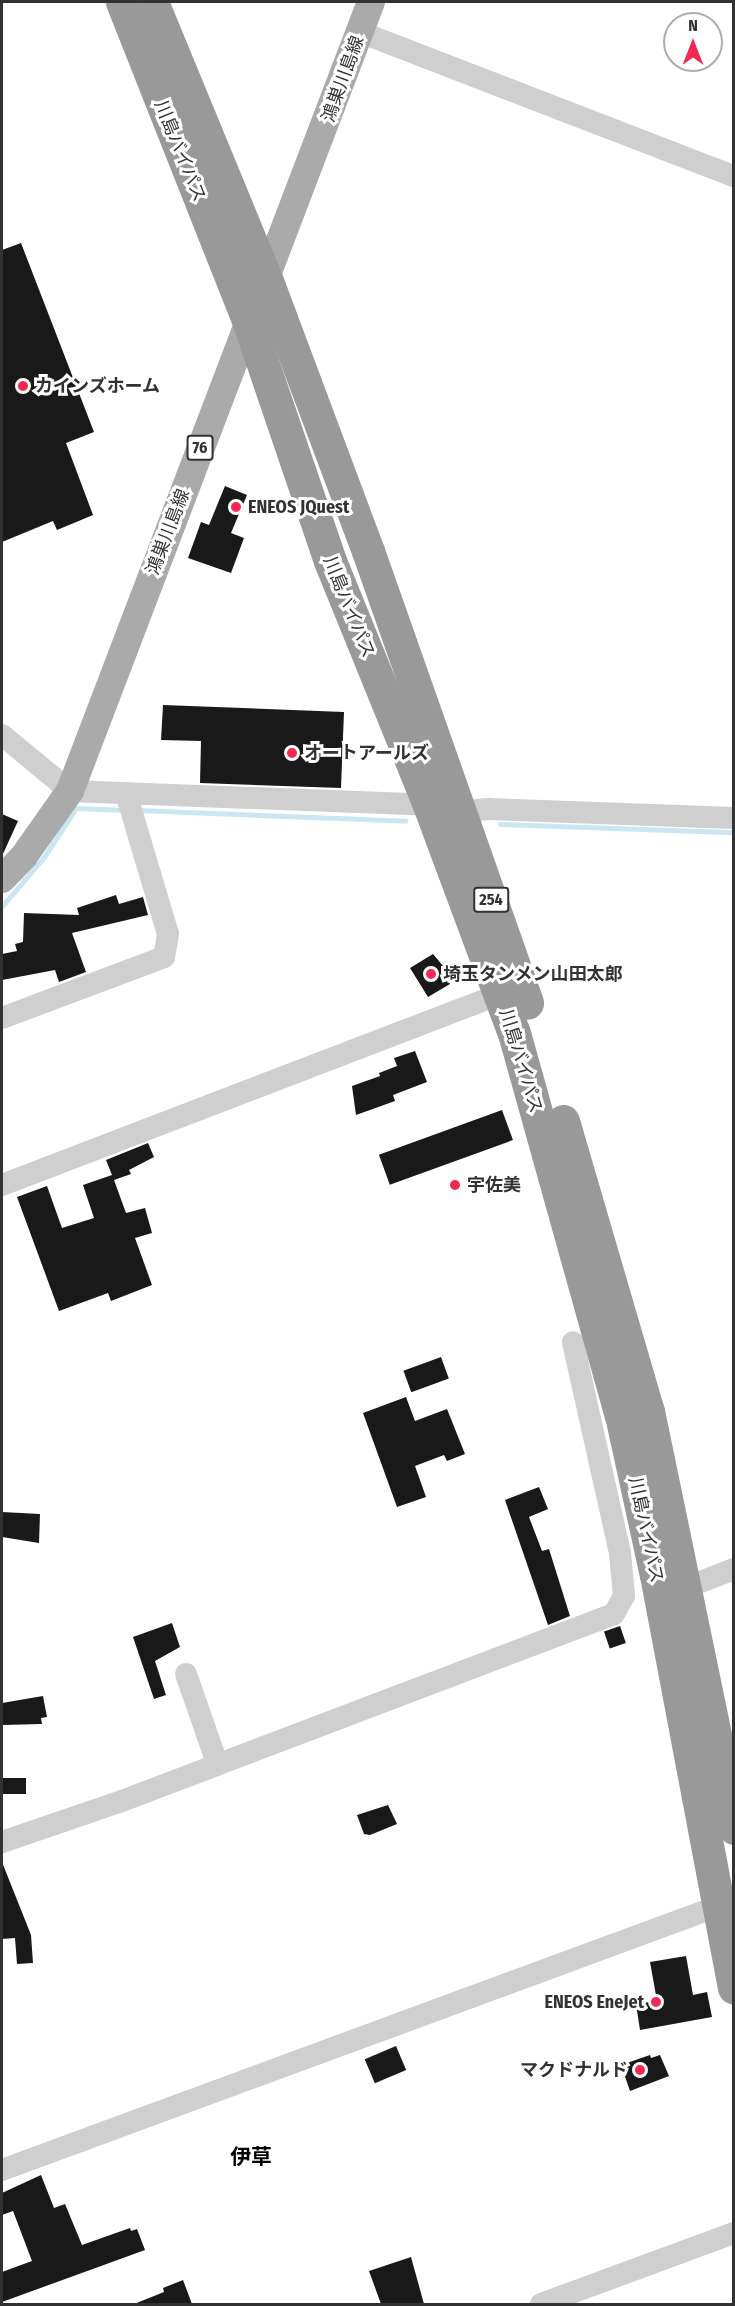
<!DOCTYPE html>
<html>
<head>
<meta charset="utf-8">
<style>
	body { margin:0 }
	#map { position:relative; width:735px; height:2306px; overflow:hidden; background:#fff; font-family:"Fira Sans Condensed","Noto Sans JP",sans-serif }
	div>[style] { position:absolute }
	.stream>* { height:5px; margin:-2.5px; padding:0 2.5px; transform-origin:2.5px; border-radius:2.5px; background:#cae6f0 }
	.building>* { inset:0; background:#191919; transform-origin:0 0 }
	.minor>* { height:22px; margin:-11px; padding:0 11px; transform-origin:11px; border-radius:11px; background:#cfcfcf }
	.major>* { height:28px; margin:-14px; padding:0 14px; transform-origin:14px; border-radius:14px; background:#aaa }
	.highway>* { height:33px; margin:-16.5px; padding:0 16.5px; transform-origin:16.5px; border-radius:16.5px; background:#999 }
	.dots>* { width:16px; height:16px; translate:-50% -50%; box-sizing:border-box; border:3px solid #fff; border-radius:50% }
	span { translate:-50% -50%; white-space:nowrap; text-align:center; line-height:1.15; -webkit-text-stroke:6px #fff; paint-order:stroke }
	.shield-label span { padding:2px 4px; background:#fff; border:2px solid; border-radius:4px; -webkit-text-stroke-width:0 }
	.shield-label { font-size:16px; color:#323232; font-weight:700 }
	.street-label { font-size:18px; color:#323232 }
	.poi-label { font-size:18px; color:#323232; font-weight:700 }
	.left { translate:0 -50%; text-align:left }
	.right { translate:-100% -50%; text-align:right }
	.quarter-label { font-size:21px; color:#000; font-weight:700 }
	.frame { position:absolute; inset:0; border:3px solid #323232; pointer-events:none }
	.north { position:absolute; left:663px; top:12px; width:60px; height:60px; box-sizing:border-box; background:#fff; border:2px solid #adadad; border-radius:50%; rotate:0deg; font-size:16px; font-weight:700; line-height:24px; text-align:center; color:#323232 }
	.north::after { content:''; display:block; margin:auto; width:21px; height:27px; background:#f32952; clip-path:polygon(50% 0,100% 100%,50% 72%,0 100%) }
</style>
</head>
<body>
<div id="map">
	<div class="stream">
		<div style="left:137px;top:810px;width:269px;rotate:2.3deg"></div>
		<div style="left:500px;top:824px;width:234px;rotate:2deg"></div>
		<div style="left:2px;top:906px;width:65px;rotate:-49.4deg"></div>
		<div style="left:44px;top:857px;width:59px;rotate:-56.9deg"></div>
		<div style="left:76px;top:808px;width:49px;rotate:2.3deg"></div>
	</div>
	<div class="building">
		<div style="clip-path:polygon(21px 243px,94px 432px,66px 443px,93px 515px,57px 530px,53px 521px,2px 542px,2px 250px)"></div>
		<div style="clip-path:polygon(225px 486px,247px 495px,231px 533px,244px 538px,231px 573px,188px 558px,201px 522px,209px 525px)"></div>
		<div style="clip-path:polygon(163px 705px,344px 712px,341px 788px,200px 783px,201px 741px,161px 740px)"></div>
		<div style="clip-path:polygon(2px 814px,18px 821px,2px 856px)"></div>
		<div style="clip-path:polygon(116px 895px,119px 904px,143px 897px,148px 915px,72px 933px,86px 972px,59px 982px,55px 970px,2px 980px,2px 954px,17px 951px,15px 944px,23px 942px,24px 913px,79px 915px,77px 908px)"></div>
		<div style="clip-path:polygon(433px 954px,449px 973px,445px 976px,450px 984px,428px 997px,410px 968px)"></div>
		<div style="clip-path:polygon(415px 1051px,427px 1082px,393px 1095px,395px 1101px,356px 1115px,352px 1086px,380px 1076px,379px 1073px,397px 1066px,394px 1058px)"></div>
		<div style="left:502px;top:1110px;width:32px;height:131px;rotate:70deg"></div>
		<div style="clip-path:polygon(148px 1143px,154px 1157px,129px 1170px,131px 1174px,114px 1180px,126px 1213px,145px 1208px,152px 1233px,135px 1238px,152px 1285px,111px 1301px,108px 1293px,59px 1311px,17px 1197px,47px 1186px,62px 1228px,94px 1218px,83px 1185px,112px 1175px,106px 1160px)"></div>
		<div style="left:441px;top:1357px;width:23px;height:40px;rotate:70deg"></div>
		<div style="clip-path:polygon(406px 1397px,415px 1421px,447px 1409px,465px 1454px,447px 1461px,444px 1455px,415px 1466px,426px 1497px,397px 1507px,363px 1413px)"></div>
		<div style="clip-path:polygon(539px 1487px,548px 1509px,529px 1517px,542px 1551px,549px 1549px,570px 1616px,548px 1625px,505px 1500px)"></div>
		<div style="clip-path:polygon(2px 1512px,40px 1514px,39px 1543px,2px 1537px)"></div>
		<div style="clip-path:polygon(172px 1623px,180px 1647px,155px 1661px,166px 1695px,154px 1699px,133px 1637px)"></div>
		<div style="left:620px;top:1626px;width:18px;height:17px;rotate:71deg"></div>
		<div style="clip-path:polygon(43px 1696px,47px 1717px,41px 1718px,42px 1724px,3px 1725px,2px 1703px)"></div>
		<div style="left:2px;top:1778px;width:24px;height:16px"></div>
		<div style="clip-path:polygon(388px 1805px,397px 1824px,370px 1835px,364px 1834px,357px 1815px)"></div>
		<div style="clip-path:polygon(2px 1862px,31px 1935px,33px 1963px,17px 1964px,15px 1938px,2px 1939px)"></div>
		<div style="clip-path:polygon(686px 1956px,693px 1995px,707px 1992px,712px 2017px,640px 2030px,636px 2004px,657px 2001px,650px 1962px)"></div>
		<div style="left:396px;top:2046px;width:26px;height:34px;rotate:67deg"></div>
		<div style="clip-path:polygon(650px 2055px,651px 2058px,660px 2055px,669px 2076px,630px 2091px,621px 2065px)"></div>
		<div style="clip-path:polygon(41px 2175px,54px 2208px,65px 2204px,82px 2245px,130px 2228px,131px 2231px,137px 2229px,145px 2250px,2px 2302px,2px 2272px,32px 2261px,13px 2211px,2px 2215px,2px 2193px)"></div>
		<div style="clip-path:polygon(411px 2257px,424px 2304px,381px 2304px,369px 2271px)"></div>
		<div style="clip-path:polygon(183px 2280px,192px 2304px,134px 2304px,164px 2292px,163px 2288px)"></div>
	</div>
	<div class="minor">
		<div style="left:360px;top:32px;width:401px;rotate:21.1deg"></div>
		<div style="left:2px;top:735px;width:88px;rotate:39.5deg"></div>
		<div style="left:70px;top:791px;width:359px;rotate:2.2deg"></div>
		<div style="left:459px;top:812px;width:31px;rotate:-6deg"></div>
		<div style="left:490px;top:809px;width:244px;rotate:2.1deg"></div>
		<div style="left:2px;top:1018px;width:173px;rotate:-20.6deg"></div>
		<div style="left:164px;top:957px;width:23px;rotate:-80deg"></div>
		<div style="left:168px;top:934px;width:147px;rotate:-106.6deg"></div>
		<div style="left:2px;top:1185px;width:533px;rotate:-20.98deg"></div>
		<div style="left:685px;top:1588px;width:53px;rotate:-21.2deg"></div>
		<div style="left:186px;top:1674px;width:94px;rotate:70.8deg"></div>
		<div style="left:2px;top:1842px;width:127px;rotate:-18.9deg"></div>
		<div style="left:122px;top:1801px;width:526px;rotate:-20.81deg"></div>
		<div style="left:614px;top:1614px;width:21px;rotate:-61deg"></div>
		<div style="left:624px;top:1596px;width:43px;rotate:-95.3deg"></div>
		<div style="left:620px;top:1553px;width:216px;rotate:-102.6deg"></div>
		<div style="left:2px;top:2170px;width:778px;rotate:-20.23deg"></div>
		<div style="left:541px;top:2304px;width:206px;rotate:-20.2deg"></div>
	</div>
	<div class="major">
		<div style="left:2px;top:879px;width:32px;rotate:-46deg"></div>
		<div style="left:24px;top:856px;width:80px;rotate:-54.7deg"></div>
		<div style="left:70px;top:791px;width:844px;rotate:-69.12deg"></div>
	</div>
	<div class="highway">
		<div style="left:122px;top:2px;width:345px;rotate:68.4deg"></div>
		<div style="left:249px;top:323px;width:251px;rotate:71.2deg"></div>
		<div style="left:330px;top:561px;width:263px;rotate:67.9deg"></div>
		<div style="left:429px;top:805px;width:243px;rotate:69.6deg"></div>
		<div style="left:514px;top:1033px;width:397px;rotate:74.4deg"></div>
		<div style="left:621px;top:1415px;width:164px;rotate:77.7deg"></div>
		<div style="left:656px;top:1575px;width:420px;rotate:79.3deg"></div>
		<div style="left:152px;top:2px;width:302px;rotate:67.6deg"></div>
		<div style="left:267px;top:281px;width:288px;rotate:69.5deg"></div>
		<div style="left:368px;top:551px;width:479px;rotate:70.6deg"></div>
		<div style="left:563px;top:1121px;width:302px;rotate:73.7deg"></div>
		<div style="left:648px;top:1411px;width:426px;rotate:78.3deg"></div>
	</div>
	<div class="dots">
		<div style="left:23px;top:386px;background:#f32952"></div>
		<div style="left:236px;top:507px;background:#f32952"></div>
		<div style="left:292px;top:753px;background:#f32952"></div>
		<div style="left:431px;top:974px;background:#f32952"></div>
		<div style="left:455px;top:1185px;background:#f32952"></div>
		<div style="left:656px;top:2002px;background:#f32952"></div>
		<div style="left:640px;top:2070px;background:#f32952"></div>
	</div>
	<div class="shield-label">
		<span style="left:200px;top:448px">76</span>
		<span style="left:491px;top:900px">254</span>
	</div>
	<div class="street-label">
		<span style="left:343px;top:79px;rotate:-70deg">鴻巣川島線</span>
		<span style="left:180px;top:151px;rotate:68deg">川島バイパス</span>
		<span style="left:168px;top:532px;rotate:-69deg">鴻巣川島線</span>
		<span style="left:349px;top:607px;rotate:68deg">川島バイパス</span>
		<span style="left:521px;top:1061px;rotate:73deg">川島バイパス</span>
		<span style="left:646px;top:1530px;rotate:78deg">川島バイパス</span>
	</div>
	<div class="poi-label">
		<span class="left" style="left:35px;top:386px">カインズホーム</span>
		<span class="left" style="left:248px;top:507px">ENEOS JQuest</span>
		<span class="left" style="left:304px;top:753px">オートアールズ</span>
		<span class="left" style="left:443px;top:974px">埼玉タンメン山田太郎</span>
		<span class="left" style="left:467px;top:1185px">宇佐美</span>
		<span class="right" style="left:644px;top:2002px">ENEOS EneJet</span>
		<span class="right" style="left:628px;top:2070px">マクドナルド</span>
	</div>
	<div class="quarter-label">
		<span style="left:251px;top:2157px">伊草</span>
	</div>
	<div class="frame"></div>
	<div class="north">N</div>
</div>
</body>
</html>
